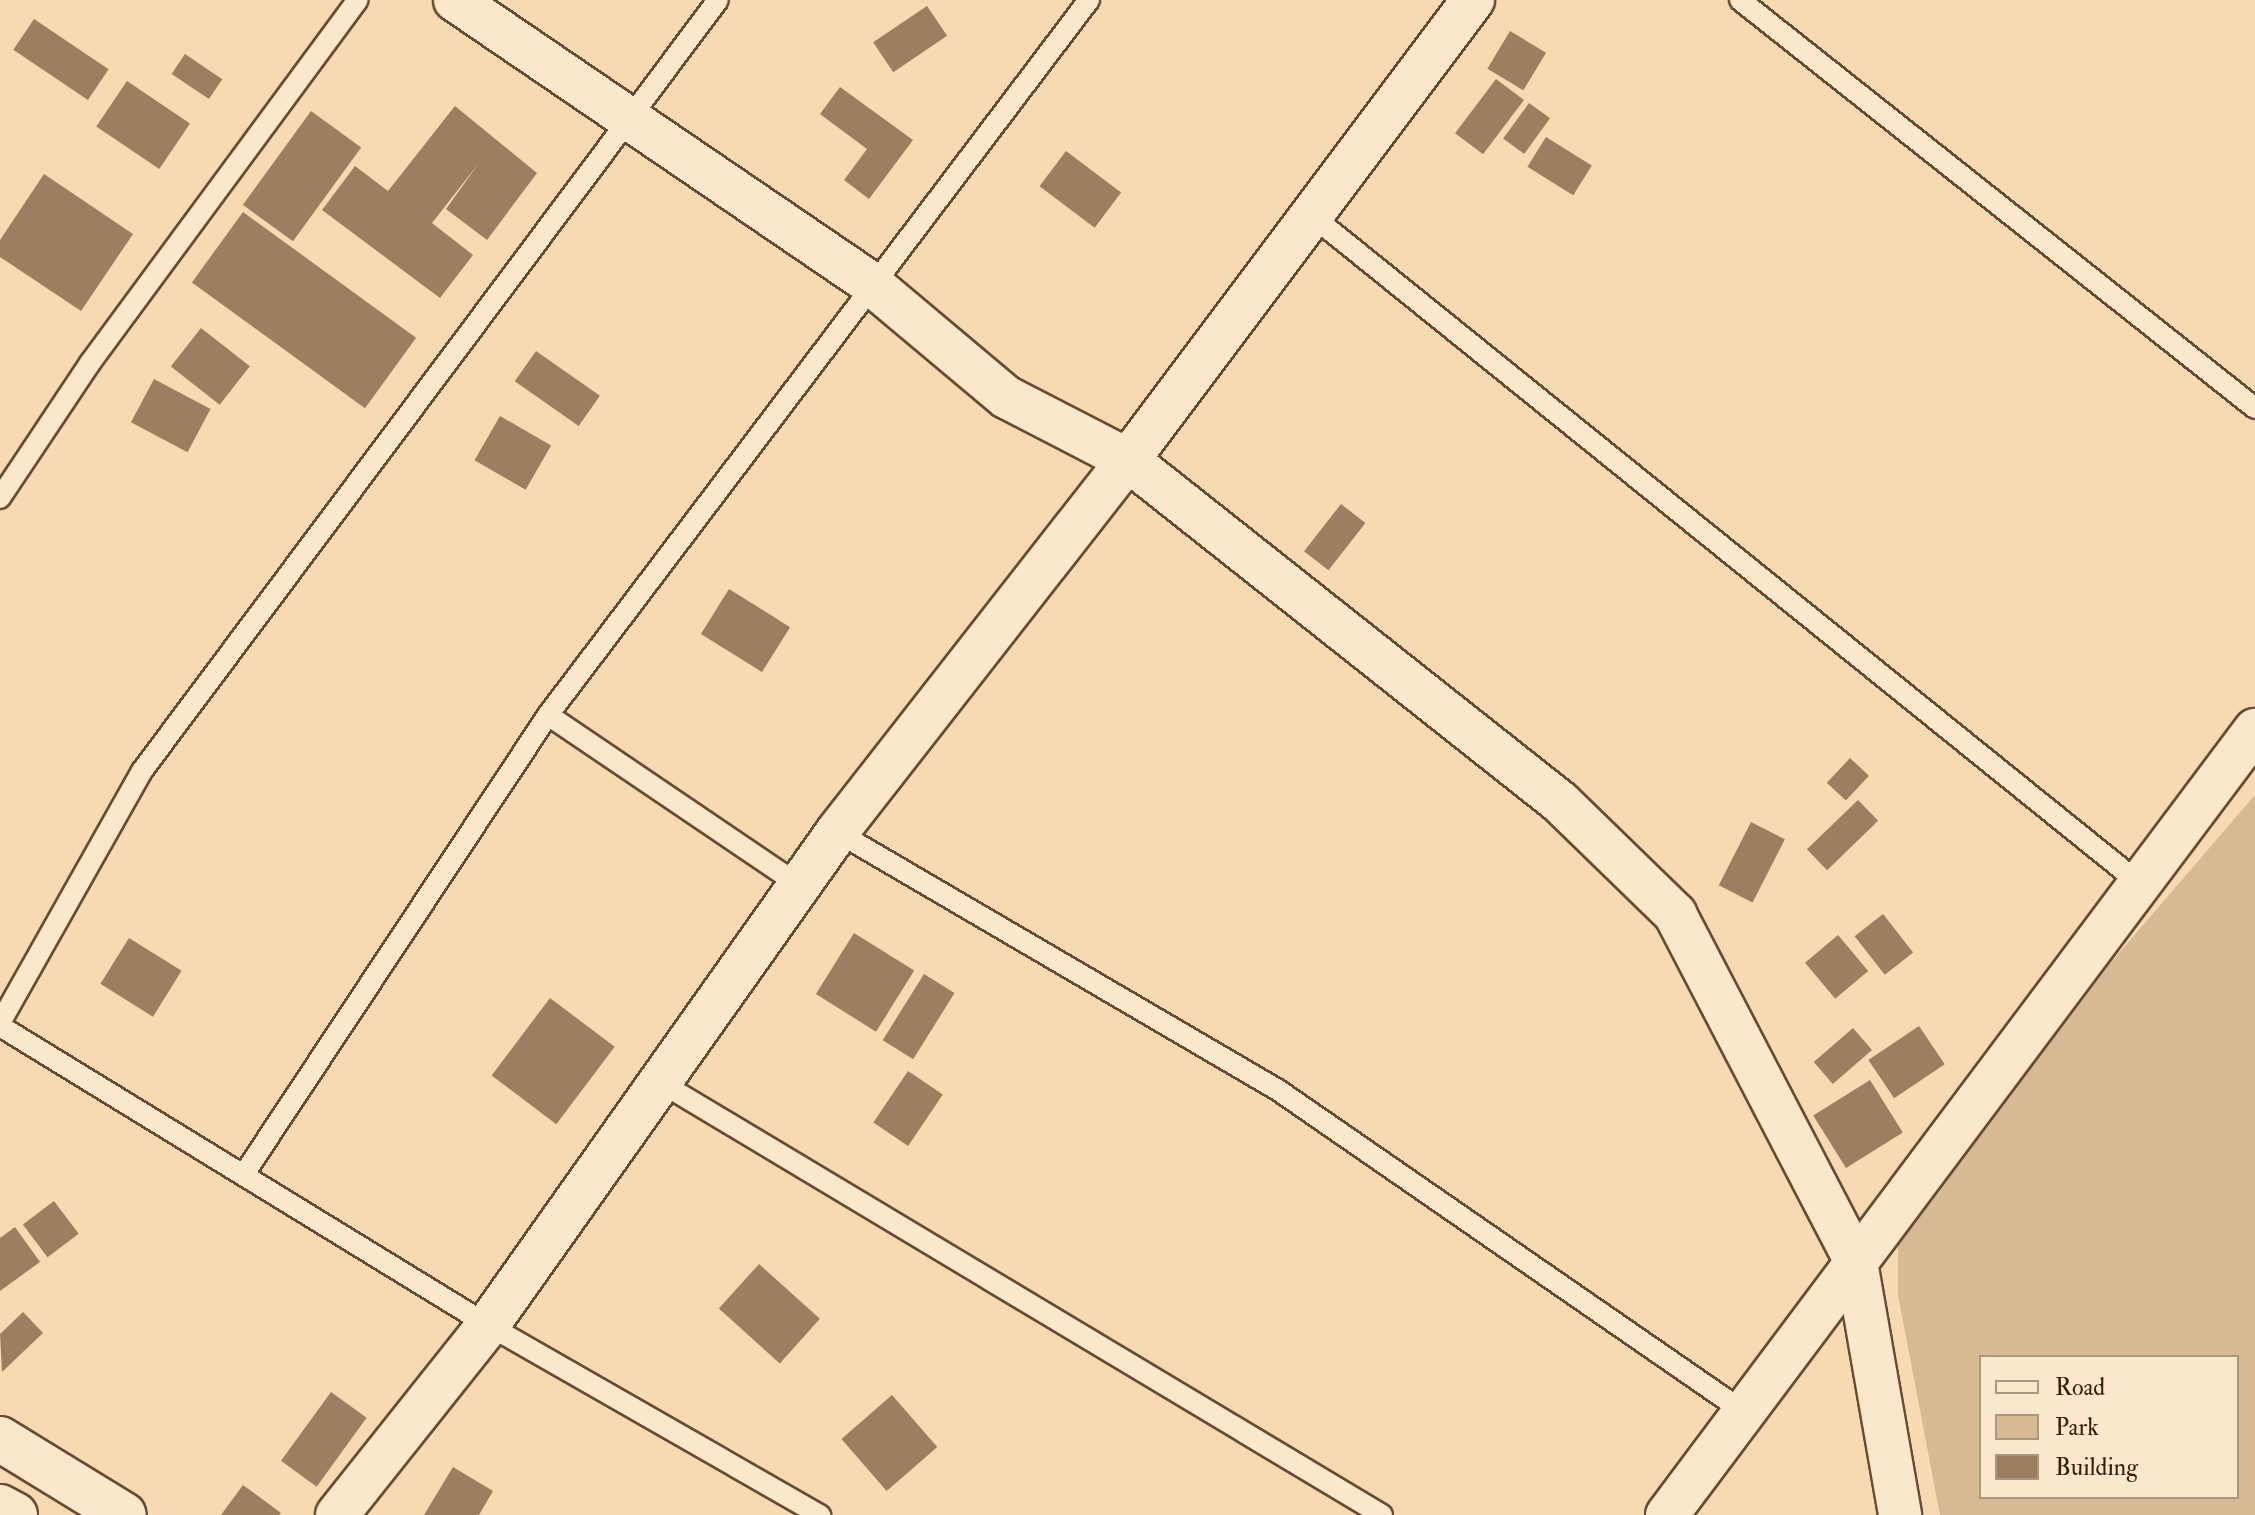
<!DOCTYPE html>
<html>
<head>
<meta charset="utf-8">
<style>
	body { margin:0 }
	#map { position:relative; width:2255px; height:1515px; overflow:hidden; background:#f7dab1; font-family:"IM FELL Double Pica",serif }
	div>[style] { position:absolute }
	.green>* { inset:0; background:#d6ba94 }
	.building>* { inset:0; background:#9b7f60; transform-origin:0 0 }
	.roads { filter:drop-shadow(2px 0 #674c33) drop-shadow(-2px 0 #674c33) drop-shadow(0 2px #674c33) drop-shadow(0 -2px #674c33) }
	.lane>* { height:20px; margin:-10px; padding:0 10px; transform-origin:10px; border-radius:10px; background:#fae7cc }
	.street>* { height:42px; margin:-21px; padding:0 21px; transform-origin:21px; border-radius:21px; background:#fae7cc }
	.secondary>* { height:44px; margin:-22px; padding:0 22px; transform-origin:22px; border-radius:22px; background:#fae7cc }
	span { translate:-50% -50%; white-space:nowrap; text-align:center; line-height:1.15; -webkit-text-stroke:8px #fae7cc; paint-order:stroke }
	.legend { position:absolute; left:1979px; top:1355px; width:260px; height:144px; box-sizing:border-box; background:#fae7cc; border:2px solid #ac967e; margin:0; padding:10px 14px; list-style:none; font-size:24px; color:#371c09 }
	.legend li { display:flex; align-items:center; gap:16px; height:40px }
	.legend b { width:40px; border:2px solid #ac967e }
</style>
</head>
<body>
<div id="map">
	<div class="green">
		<div style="clip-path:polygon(evenodd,2255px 795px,2255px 1515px,1940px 1515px,1898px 1295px,1898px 1231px,2044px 1040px,2255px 795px,1981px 1357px,2237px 1357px,2237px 1497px,1981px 1497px,1981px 1357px)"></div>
	</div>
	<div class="building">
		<div style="left:927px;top:6px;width:36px;height:65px;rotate:56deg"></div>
		<div style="left:34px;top:19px;width:90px;height:37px;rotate:34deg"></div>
		<div style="left:1510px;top:31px;width:42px;height:44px;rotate:31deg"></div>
		<div style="left:185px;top:54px;width:45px;height:24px;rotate:34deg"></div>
		<div style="left:1496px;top:79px;width:35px;height:68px;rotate:37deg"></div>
		<div style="left:127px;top:81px;width:76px;height:55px;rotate:34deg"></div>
		<div style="clip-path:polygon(840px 87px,913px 140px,869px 199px,844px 180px,867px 149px,820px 114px)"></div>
		<div style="left:1529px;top:103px;width:26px;height:44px;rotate:36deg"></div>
		<div style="clip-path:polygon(455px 106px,537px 173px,487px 240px,446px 209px,479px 163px,432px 223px,473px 255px,440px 298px,322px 210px,355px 166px,388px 191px)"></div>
		<div style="left:311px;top:111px;width:62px;height:116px;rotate:36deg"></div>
		<div style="left:1546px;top:137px;width:54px;height:35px;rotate:32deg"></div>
		<div style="left:1066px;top:151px;width:69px;height:44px;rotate:37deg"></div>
		<div style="clip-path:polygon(44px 174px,133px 234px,81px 311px,0 257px,0 240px)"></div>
		<div style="left:243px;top:212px;width:214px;height:87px;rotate:36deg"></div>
		<div style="left:201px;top:328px;width:62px;height:49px;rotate:38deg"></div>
		<div style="left:536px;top:351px;width:78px;height:37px;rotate:35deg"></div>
		<div style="left:154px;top:379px;width:64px;height:49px;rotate:28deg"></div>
		<div style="left:500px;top:416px;width:59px;height:51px;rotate:30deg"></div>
		<div style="left:1341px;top:504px;width:31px;height:60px;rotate:38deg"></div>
		<div style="left:729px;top:589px;width:72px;height:53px;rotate:32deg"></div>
		<div style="left:1850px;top:758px;width:26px;height:34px;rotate:43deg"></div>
		<div style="left:1858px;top:800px;width:29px;height:71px;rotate:46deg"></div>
		<div style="left:1751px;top:822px;width:38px;height:71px;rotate:27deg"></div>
		<div style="left:1883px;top:914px;width:49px;height:36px;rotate:52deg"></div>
		<div style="left:854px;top:933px;width:71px;height:72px;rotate:32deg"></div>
		<div style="left:1838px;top:935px;width:47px;height:43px;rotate:50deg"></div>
		<div style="left:129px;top:938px;width:62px;height:54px;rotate:32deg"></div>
		<div style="left:924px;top:974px;width:36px;height:78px;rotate:32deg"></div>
		<div style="left:550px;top:998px;width:81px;height:97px;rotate:37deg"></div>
		<div style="left:1919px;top:1026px;width:46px;height:61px;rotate:56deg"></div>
		<div style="left:1853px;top:1028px;width:29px;height:52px;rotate:49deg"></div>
		<div style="left:908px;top:1071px;width:42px;height:62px;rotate:34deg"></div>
		<div style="left:1870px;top:1080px;width:62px;height:67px;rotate:58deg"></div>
		<div style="left:54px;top:1201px;width:41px;height:39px;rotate:53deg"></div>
		<div style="clip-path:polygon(15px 1227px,40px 1262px,0 1291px,0 1238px)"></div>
		<div style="left:759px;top:1264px;width:82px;height:60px;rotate:42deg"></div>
		<div style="clip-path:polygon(23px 1312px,43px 1333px,2px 1372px,0 1334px)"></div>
		<div style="left:331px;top:1392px;width:44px;height:85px;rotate:36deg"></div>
		<div style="left:892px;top:1395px;width:69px;height:67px;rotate:49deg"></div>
		<div style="clip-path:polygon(453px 1467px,493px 1491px,479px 1515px,424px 1515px)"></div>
		<div style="clip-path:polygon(243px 1485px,281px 1513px,279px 1515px,221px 1515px)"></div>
	</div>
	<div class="roads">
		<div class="lane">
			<div style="left:1740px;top:0;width:657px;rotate:38.39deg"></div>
			<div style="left:1316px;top:219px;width:1062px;rotate:38.89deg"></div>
			<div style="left:0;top:498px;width:162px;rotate:-56.3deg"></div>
			<div style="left:90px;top:363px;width:451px;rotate:-53.6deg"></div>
			<div style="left:548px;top:715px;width:303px;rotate:34.1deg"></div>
			<div style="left:837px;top:832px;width:511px;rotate:30.33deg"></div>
			<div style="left:1278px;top:1090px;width:566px;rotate:34.64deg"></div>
			<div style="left:0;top:1023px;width:289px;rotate:-60.6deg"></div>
			<div style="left:142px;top:771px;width:962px;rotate:-53.24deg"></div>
			<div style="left:0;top:1026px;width:572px;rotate:31.5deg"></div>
			<div style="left:488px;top:1325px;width:383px;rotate:29.8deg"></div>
			<div style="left:658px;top:1081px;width:844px;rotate:30.94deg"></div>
			<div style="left:244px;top:1174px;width:551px;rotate:-56.48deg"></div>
			<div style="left:548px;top:715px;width:897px;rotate:-52.89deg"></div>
		</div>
		<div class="street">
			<div style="left:1473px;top:0;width:575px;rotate:126.87deg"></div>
			<div style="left:1128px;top:460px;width:551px;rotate:38.37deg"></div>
			<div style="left:1560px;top:802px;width:161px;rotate:44.2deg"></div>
			<div style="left:1675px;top:914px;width:392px;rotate:62.5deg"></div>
			<div style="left:1856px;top:1262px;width:257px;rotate:80.1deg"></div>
			<div style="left:337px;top:1515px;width:243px;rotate:-51.5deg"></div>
			<div style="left:488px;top:1325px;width:604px;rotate:-54.7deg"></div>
			<div style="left:837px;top:832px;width:472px;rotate:-52deg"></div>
			<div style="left:1128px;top:460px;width:137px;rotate:-152.7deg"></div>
			<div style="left:1006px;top:397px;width:179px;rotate:-140deg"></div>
			<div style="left:869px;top:282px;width:501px;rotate:-145.74deg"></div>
			<div style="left:1667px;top:1515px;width:981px;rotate:-53.17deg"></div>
		</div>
		<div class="secondary">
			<div style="left:0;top:1439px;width:145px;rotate:31.5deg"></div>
			<div style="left:0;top:1507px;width:17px;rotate:28deg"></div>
		</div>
	</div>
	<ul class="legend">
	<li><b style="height:10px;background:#fae7cc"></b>Road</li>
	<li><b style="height:22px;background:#d6ba94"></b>Park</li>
	<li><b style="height:22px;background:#9b7f60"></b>Building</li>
	</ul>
</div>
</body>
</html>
